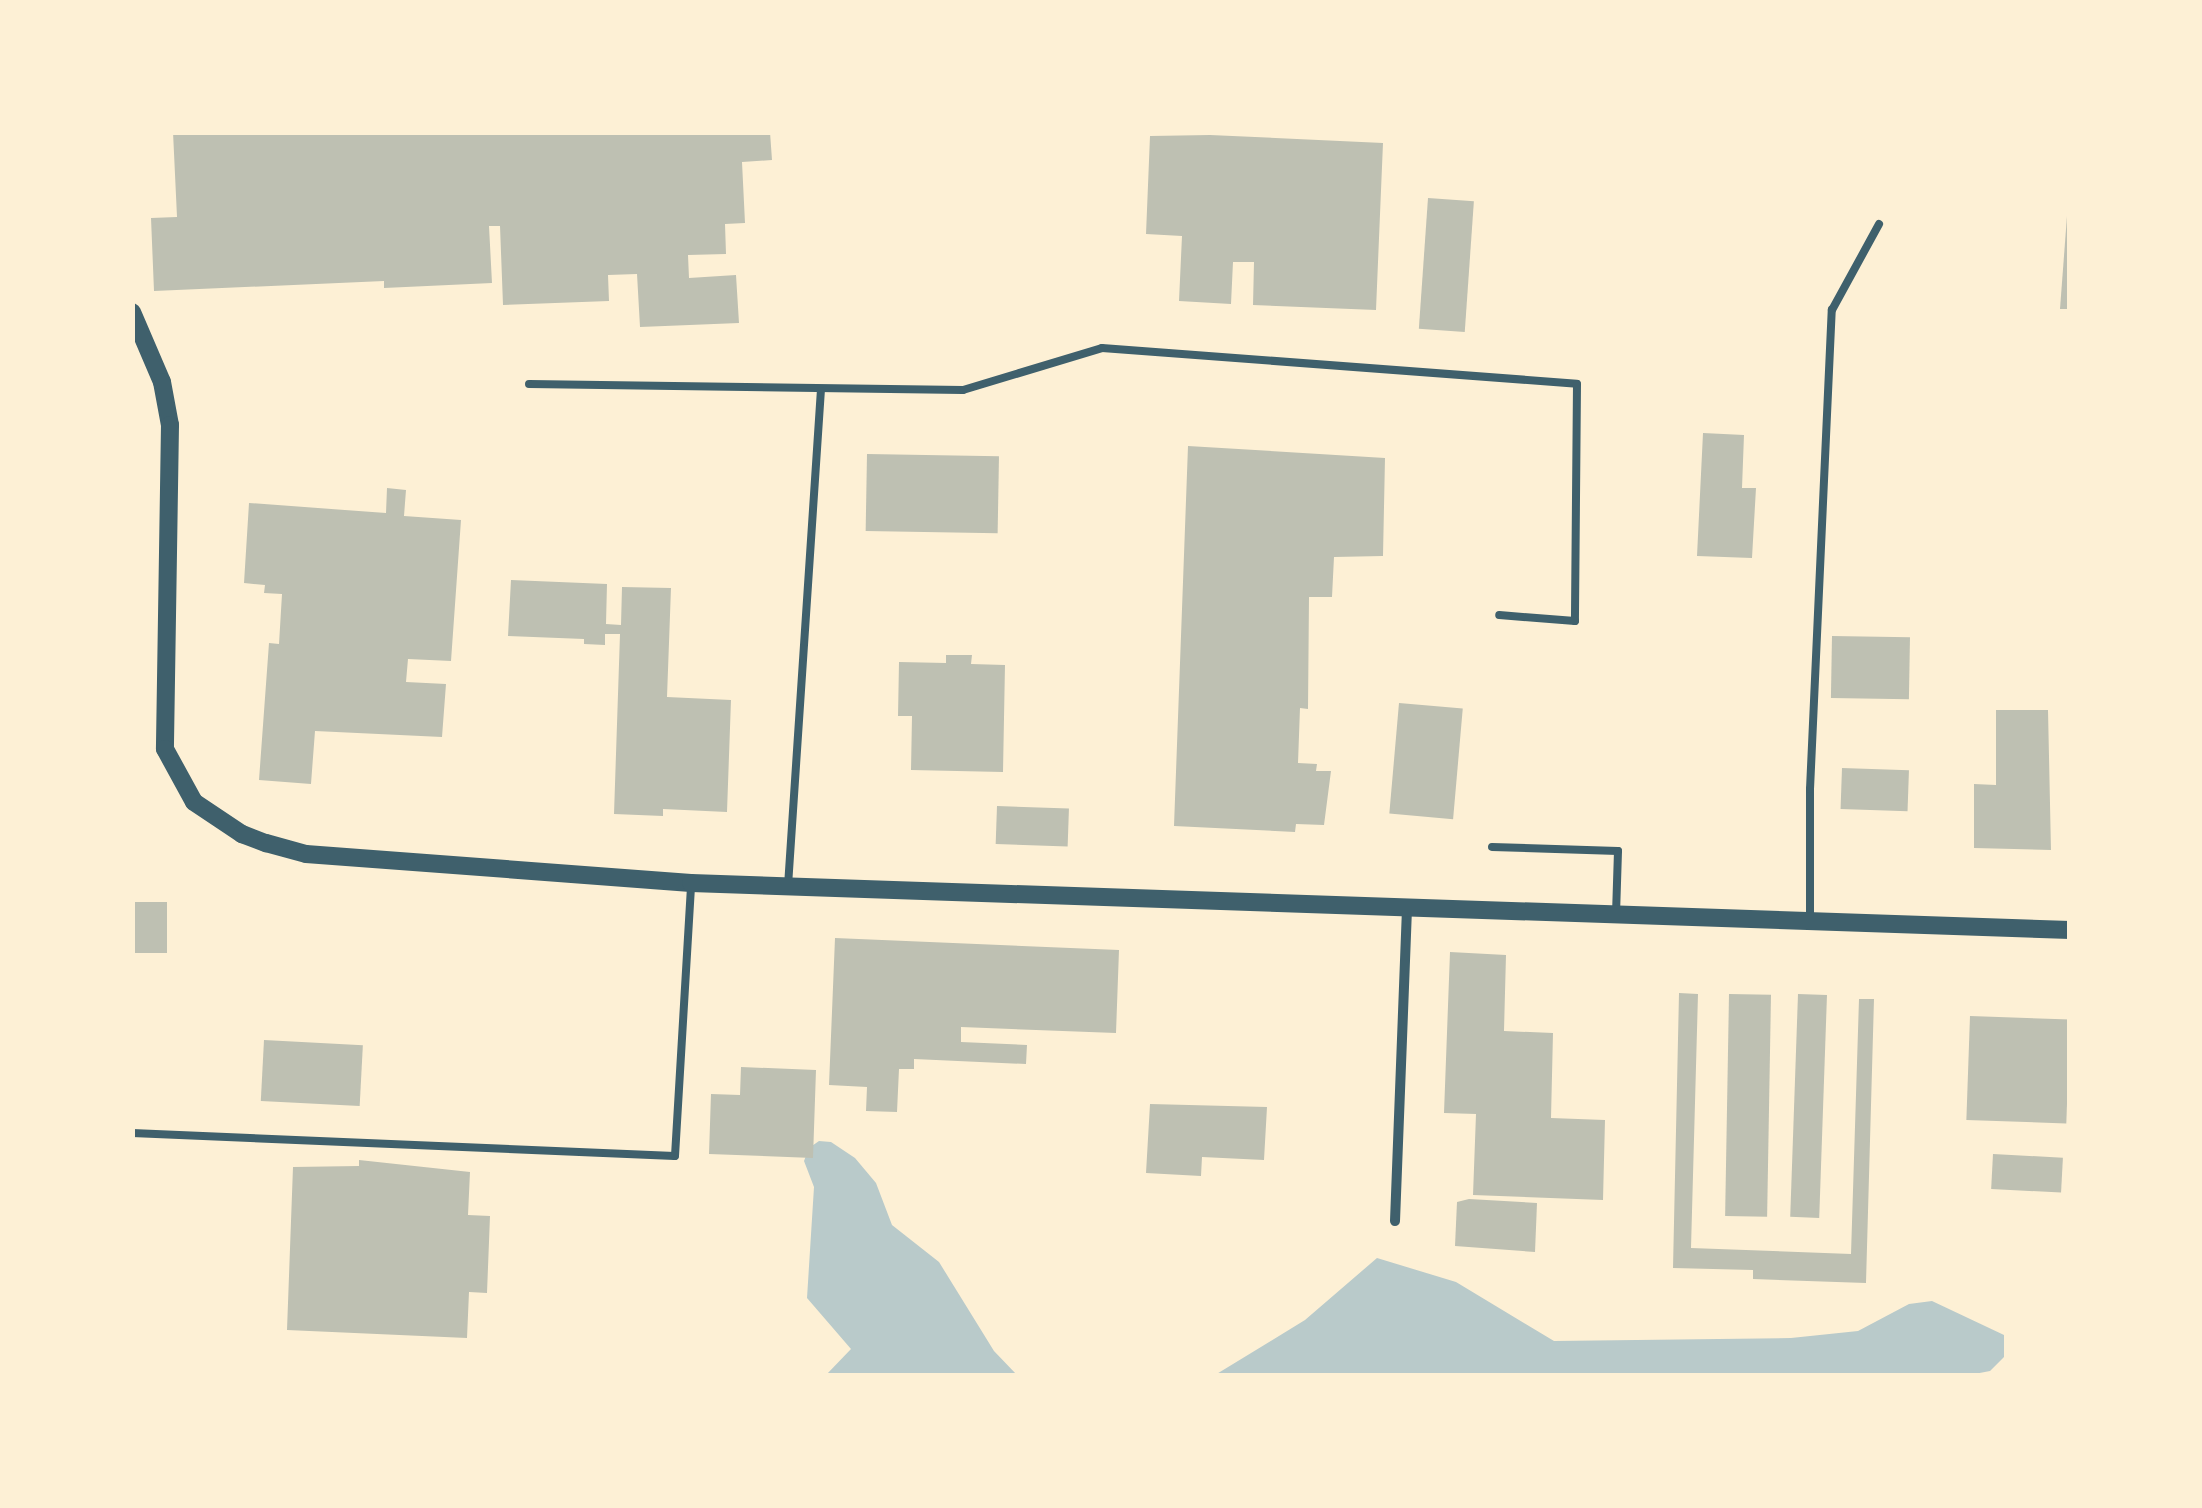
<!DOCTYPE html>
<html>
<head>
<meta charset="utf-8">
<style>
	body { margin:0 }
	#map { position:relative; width:2202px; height:1508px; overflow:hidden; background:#fdf0d5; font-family:Poppins,sans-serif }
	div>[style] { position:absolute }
	.green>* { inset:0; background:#b9caca }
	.building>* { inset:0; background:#bec0b2; transform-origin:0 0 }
	.service>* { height:8px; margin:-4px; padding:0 4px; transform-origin:4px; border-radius:4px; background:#3f606c }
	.minor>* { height:10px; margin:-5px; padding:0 5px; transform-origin:5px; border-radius:5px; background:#3f606c }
	.tertiary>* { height:18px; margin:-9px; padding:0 9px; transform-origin:9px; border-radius:9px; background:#3f606c }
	span { translate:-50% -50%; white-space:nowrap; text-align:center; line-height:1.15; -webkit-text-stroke:10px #fdf0d5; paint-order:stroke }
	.frame { position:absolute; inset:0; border:135px solid #fdf0d5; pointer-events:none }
</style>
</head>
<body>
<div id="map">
	<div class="green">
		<div style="clip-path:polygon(819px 1141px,831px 1142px,855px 1158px,876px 1183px,892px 1225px,939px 1262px,994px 1351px,1017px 1375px,826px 1375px,851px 1349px,807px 1298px,814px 1187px,804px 1161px,809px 1148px)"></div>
		<div style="clip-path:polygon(1377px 1258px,1456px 1282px,1554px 1341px,1791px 1338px,1858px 1331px,1909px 1304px,1932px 1301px,2004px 1335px,2004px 1357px,1990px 1371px,1964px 1376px,1215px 1375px,1305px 1320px)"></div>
	</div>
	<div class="building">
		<div style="clip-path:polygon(173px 132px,770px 132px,772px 160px,742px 162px,745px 223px,725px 224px,726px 254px,688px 255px,689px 278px,736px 275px,739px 323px,640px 327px,637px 274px,608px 275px,609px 301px,503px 305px,500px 226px,489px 226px,492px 283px,384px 288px,384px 281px,154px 291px,151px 218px,177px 217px)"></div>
		<div style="clip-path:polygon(1210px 135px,1383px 143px,1376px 310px,1253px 305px,1254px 262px,1233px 262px,1231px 304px,1179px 301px,1182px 236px,1146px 234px,1150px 136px)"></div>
		<div style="left:1428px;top:198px;width:46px;height:131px;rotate:4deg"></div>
		<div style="clip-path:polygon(2067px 216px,2070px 216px,2070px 309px,2060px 309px)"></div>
		<div style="clip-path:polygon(1703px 433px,1744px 435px,1742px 488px,1756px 488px,1752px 558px,1697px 556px)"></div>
		<div style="clip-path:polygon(1188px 446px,1385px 458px,1383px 556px,1334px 557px,1332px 597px,1309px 597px,1308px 709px,1300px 708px,1298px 763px,1317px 764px,1316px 771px,1331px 771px,1324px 825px,1296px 824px,1295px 832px,1174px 826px)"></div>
		<div style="left:867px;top:454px;width:132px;height:77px;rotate:1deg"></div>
		<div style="clip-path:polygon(387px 488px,406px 490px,404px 516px,461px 520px,451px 661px,408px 659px,406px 682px,446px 684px,442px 737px,315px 731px,311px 784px,259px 780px,269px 643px,279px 644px,282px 594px,264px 593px,265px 585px,244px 583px,249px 503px,386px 513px)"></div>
		<div style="clip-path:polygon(511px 580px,607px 584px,606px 624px,621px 625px,622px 587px,671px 588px,667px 697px,731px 700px,727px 812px,663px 809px,663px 816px,614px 814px,620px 634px,605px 634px,605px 645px,584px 644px,584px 639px,508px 636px)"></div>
		<div style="left:1832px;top:636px;width:78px;height:62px;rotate:1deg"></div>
		<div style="clip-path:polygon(946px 655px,972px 655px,971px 664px,1005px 665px,1003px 772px,911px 770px,912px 716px,898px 716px,899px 662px,946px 663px)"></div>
		<div style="left:1399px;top:703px;width:64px;height:111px;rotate:5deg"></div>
		<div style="clip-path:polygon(1996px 710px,2048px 710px,2051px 850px,1974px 848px,1974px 784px,1996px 785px)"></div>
		<div style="left:1842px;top:768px;width:67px;height:41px;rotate:2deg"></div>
		<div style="left:997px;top:806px;width:72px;height:38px;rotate:2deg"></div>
		<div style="left:132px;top:902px;width:35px;height:51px"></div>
		<div style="clip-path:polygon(835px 938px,1119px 950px,1116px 1033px,961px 1027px,961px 1042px,1027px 1045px,1026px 1064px,914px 1059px,914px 1069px,899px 1069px,897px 1112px,866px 1111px,867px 1087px,829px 1085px)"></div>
		<div style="clip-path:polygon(1450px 952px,1506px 955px,1504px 1031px,1553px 1033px,1551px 1118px,1605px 1120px,1603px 1200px,1473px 1195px,1476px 1114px,1444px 1113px)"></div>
		<div style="clip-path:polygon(1679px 993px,1698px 994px,1691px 1248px,1851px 1254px,1859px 999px,1874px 999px,1866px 1283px,1753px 1279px,1753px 1270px,1673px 1268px)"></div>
		<div style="left:1729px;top:994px;width:42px;height:222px;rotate:1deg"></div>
		<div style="left:1798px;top:994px;width:29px;height:223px;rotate:2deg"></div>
		<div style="left:1970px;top:1016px;width:100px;height:104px;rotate:2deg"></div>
		<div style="left:264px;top:1040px;width:99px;height:61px;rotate:3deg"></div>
		<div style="clip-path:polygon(741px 1067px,816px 1070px,813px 1158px,709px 1154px,711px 1094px,740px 1095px)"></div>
		<div style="clip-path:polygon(1150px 1104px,1267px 1107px,1264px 1160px,1202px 1157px,1201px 1176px,1146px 1173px)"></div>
		<div style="left:1993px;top:1154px;width:70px;height:35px;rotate:3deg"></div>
		<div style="clip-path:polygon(359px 1160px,470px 1172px,468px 1215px,490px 1216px,487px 1293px,469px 1292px,467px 1338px,287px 1330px,293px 1167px,359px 1166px)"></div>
		<div style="clip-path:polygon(1469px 1199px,1537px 1203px,1535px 1252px,1455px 1246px,1457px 1202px)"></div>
	</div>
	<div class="service">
		<div style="left:529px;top:384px;width:434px;rotate:0.8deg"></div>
		<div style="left:963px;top:390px;width:145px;rotate:-16.8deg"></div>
		<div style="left:1102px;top:348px;width:476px;rotate:4.3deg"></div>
		<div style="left:1577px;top:384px;width:237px;rotate:90.5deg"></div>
		<div style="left:1575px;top:621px;width:76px;rotate:-175.5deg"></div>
		<div style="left:1492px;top:847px;width:126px;rotate:1.8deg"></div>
		<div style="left:1618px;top:851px;width:64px;rotate:91.8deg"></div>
		<div style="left:788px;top:886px;width:496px;rotate:-86.2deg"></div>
		<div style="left:1810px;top:921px;width:132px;rotate:-90deg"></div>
		<div style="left:1810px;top:789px;width:480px;rotate:-87.4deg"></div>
		<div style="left:1832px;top:310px;width:98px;rotate:-61.3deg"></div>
		<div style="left:132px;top:1133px;width:543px;rotate:2.43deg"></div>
		<div style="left:675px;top:1156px;width:273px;rotate:-86.6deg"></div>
	</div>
	<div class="minor">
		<div style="left:1395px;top:1221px;width:313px;rotate:-87.8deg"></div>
	</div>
	<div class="tertiary">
		<div style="left:132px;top:312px;width:76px;rotate:66.8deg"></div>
		<div style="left:162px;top:382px;width:44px;rotate:79.5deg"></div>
		<div style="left:170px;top:425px;width:324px;rotate:90.9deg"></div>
		<div style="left:165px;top:749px;width:60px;rotate:61.3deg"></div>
		<div style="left:194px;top:802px;width:58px;rotate:33.7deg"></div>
		<div style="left:242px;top:834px;width:26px;rotate:21deg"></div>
		<div style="left:266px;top:843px;width:41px;rotate:15.4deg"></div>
		<div style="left:306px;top:854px;width:386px;rotate:4.3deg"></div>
		<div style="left:691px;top:883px;width:1380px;rotate:1.95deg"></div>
	</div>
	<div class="frame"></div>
</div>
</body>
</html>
